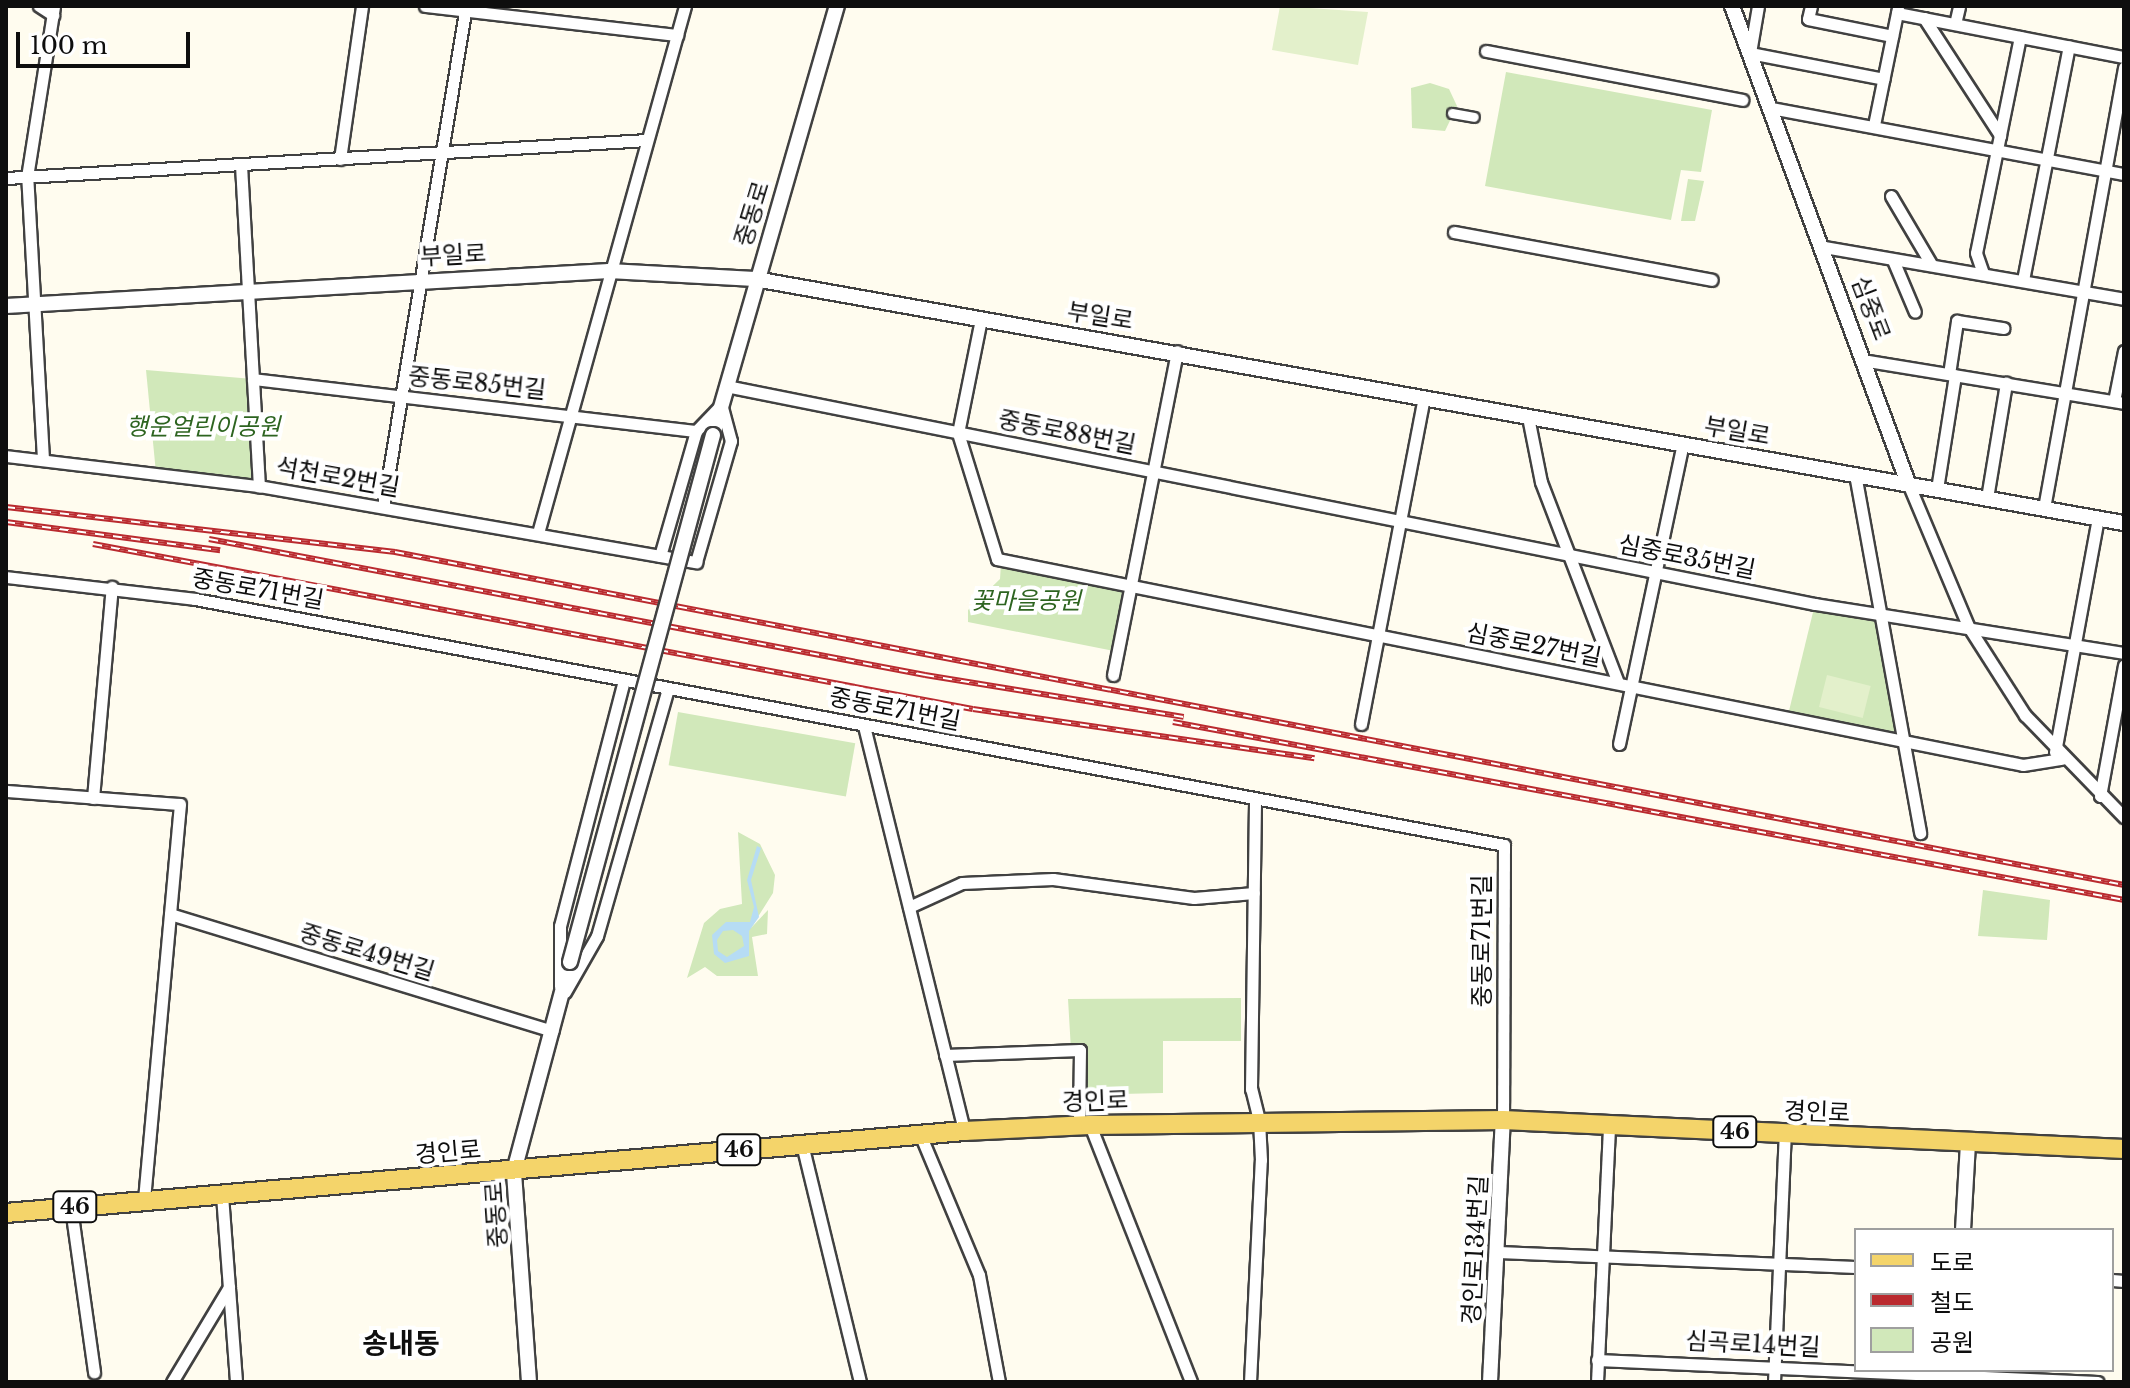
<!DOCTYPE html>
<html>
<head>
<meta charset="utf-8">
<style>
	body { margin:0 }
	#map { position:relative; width:2130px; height:1388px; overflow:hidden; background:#fffcef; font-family:"Libre Baskerville","Noto Sans KR",serif }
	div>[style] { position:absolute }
	.green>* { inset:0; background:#d1e8ba; transform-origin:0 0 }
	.pitch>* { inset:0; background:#e3f0cb; transform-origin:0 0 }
	.water>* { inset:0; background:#b6dcf4 }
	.roads { filter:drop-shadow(2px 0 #414141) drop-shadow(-2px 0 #414141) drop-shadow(0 2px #414141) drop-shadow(0 -2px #414141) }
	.pedestrian>* { height:9px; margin:-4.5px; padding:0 4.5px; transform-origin:4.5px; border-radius:4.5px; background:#fff }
	.minor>* { height:11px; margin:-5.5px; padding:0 5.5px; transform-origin:5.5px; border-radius:5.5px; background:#fff }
	.tertiary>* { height:14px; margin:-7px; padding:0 7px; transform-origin:7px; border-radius:7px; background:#fff }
	.primary>* { height:18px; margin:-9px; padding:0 9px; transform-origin:9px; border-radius:9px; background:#f4d46a }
	.rail>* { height:6px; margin-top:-3px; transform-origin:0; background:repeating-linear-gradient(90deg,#fff 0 9px,#ba2a2f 0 18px); box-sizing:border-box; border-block:2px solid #ba2a2f }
	.bridges { filter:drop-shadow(2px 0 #414141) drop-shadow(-2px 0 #414141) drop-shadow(0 2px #414141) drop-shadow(0 -2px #414141) }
	.tertiary-bridge>* { height:14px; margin:-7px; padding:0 7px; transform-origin:7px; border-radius:7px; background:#fff }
	span { translate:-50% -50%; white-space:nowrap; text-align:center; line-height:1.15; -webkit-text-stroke:8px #fff; paint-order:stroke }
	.shield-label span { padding:2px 6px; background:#fff; border:2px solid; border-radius:6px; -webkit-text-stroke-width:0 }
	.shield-label { font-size:22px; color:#0e0e0e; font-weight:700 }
	.street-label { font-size:24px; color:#0e0e0e }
	.park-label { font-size:24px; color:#2d6420; font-style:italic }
	.quarter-label { font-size:28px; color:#0e0e0e; font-weight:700 }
	.frame { position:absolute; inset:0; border:8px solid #0e0e0e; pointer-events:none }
	.legend { position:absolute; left:1854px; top:1228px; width:260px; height:144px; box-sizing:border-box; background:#fff; border:2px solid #9f9f9f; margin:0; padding:10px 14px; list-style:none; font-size:24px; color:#0e0e0e }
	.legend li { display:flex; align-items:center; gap:16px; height:40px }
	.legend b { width:40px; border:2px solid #9f9f9f }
	.scale { position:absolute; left:16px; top:32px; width:174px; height:36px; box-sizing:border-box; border:4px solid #0e0e0e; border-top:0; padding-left:10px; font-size:24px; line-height:28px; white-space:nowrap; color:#0e0e0e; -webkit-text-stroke:6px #fff; paint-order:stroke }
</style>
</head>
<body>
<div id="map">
	<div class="green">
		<div style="clip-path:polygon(1506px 72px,1712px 110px,1701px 172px,1681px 170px,1671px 220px,1485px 186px)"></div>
		<div style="clip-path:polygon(1430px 83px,1449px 89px,1457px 106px,1445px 131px,1412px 128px,1411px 88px)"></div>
		<div style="clip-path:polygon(1688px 179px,1704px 181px,1695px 221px,1681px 221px)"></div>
		<div style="clip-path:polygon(146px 370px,253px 379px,259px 486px,156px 473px)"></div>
		<div style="clip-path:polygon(1001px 563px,1127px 589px,1114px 651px,968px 622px,968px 610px,1000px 579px)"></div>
		<div style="clip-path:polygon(1815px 604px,1883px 616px,1905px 741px,1788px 715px)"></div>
		<div style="left:678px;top:712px;width:180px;height:54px;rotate:10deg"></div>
		<div style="clip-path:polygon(738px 832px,760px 844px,775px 875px,773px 893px,751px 928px,768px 910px,767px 934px,752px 937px,758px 976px,717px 976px,705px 967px,687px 978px,704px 923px,720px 909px,742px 904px)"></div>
		<div style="clip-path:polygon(1983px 890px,2050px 900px,2047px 940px,1978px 936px)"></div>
		<div style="clip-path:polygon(1241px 998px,1241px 1041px,1163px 1041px,1163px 1093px,1079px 1095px,1080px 1050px,1071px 1050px,1068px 999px)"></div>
	</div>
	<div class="pitch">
		<div style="clip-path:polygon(1280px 6px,1368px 12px,1358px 65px,1272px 50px)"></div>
		<div style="left:1827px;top:675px;width:45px;height:33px;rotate:14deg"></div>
	</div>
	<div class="water">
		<div style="clip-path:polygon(evenodd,757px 846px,761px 848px,751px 880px,759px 917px,749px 931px,749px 956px,725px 963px,714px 954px,712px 935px,726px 922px,750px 922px,754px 907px,747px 880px,757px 846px,733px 930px,742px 936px,744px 946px,727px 957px,718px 951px,717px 940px,723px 931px,733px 930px)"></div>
	</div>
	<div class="roads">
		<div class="pedestrian">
			<div style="left:1452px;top:113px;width:22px;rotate:10deg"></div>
		</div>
		<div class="minor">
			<div style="left:39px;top:6px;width:17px;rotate:33deg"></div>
			<div style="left:425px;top:6px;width:254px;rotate:6.6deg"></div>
			<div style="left:1758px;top:6px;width:48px;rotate:99.7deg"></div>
			<div style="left:1750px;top:53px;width:136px;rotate:11deg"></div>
			<div style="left:1811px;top:6px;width:13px;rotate:103deg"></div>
			<div style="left:1808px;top:19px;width:86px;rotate:11.4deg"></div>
			<div style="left:1897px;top:13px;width:231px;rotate:11deg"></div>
			<div style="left:1924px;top:18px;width:140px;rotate:57deg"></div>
			<div style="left:2000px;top:135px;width:120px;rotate:101.5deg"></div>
			<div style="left:1976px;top:253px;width:21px;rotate:71deg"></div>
			<div style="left:1955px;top:24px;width:18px;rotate:-77deg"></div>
			<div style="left:1486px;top:51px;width:261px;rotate:10.8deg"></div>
			<div style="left:1771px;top:108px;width:359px;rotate:10.6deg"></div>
			<div style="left:1874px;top:125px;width:119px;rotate:-78.4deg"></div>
			<div style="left:2000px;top:135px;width:100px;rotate:-78.5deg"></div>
			<div style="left:340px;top:159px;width:155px;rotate:-81.8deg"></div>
			<div style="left:241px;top:165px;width:322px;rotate:86.8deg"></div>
			<div style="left:6px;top:178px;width:642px;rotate:-3.39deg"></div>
			<div style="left:1891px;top:196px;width:79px;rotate:59.5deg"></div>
			<div style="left:1454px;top:232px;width:262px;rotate:10.5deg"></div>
			<div style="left:1824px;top:247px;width:304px;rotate:9.8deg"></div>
			<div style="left:1893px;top:260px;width:56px;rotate:67.1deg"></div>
			<div style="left:2023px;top:280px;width:238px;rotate:-78.9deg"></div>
			<div style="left:981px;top:319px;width:116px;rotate:101.4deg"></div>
			<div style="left:958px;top:433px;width:132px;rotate:72.8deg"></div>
			<div style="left:997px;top:559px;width:1046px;rotate:11.35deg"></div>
			<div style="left:2023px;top:765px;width:39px;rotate:-9deg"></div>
			<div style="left:1868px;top:361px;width:259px;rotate:9.3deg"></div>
			<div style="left:1949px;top:374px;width:54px;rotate:-81.4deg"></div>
			<div style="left:1957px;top:321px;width:47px;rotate:8.7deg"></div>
			<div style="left:253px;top:379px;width:446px;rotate:6.7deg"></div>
			<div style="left:726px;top:386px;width:1111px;rotate:11.32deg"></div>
			<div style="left:1815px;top:604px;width:313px;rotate:9deg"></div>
			<div style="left:2114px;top:401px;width:51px;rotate:-78.7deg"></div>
			<div style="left:1528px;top:417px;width:66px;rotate:78.7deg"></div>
			<div style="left:1541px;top:482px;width:215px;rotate:69deg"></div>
			<div style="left:6px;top:456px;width:255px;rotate:6.8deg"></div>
			<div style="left:259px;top:486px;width:444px;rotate:9.9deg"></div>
			<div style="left:696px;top:562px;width:126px;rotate:-73.9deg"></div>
			<div style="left:731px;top:441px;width:35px;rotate:-105deg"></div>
			<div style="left:43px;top:459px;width:282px;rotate:-93.2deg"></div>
			<div style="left:27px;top:177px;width:173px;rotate:-81deg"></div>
			<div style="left:1855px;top:474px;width:365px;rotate:79.7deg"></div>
			<div style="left:1908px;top:483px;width:155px;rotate:67.2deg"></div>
			<div style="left:1968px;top:626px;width:106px;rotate:57.4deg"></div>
			<div style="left:2025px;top:715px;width:142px;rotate:45.9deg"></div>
			<div style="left:1937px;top:489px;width:115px;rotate:-81deg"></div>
			<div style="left:1987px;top:498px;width:117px;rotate:-80.6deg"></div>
			<div style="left:383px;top:507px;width:508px;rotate:-80.59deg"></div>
			<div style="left:2044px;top:508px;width:448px;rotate:-79.7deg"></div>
			<div style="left:538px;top:533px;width:547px;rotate:-74.41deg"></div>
			<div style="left:660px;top:556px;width:130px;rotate:-73.9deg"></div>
			<div style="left:696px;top:431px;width:36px;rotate:-46deg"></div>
			<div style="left:6px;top:577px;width:190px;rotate:6.6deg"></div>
			<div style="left:195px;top:599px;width:1332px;rotate:10.64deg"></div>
			<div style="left:1504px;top:845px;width:275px;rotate:90.2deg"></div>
			<div style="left:1113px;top:675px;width:330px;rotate:-78.8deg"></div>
			<div style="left:1361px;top:724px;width:333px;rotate:-79.1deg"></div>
			<div style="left:864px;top:726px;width:417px;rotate:76.1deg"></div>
			<div style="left:1619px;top:744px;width:307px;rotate:-78deg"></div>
			<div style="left:2055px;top:752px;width:238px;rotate:-79.6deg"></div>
			<div style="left:6px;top:791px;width:174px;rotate:4.3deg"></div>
			<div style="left:180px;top:804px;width:400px;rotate:95.2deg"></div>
			<div style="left:2100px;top:796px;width:133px;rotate:-79.6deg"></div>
			<div style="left:93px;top:798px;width:212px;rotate:-84.9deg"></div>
			<div style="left:909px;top:907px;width:58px;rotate:-24.4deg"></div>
			<div style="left:962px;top:883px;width:91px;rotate:-2.5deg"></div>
			<div style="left:1053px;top:879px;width:142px;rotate:7.7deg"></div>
			<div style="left:1194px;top:898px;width:60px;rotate:-4.8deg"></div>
			<div style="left:170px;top:914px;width:400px;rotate:17deg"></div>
			<div style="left:560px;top:986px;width:60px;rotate:-90deg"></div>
			<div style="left:560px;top:926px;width:254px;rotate:-75.4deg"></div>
			<div style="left:565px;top:992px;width:64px;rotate:-60.3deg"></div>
			<div style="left:597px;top:936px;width:257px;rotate:-74deg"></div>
			<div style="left:945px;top:1055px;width:135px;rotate:-2.1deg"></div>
			<div style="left:1080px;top:1050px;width:75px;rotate:90.8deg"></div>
			<div style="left:1090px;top:1125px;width:276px;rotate:68.5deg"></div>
			<div style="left:920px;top:1134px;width:153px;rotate:67.3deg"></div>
			<div style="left:979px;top:1275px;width:109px;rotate:79.4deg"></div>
			<div style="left:802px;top:1144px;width:245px;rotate:76.3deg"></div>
			<div style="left:222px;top:1195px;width:188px;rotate:85.7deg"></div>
			<div style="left:71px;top:1208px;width:166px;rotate:82deg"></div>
			<div style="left:1498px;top:1252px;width:358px;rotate:2.4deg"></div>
			<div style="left:2112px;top:1280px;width:12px;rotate:5deg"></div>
			<div style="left:1597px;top:1360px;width:501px;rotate:2.51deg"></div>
			<div style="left:172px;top:1382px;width:111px;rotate:-59deg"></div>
			<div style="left:1250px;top:1382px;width:222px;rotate:-87.2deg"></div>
			<div style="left:1261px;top:1160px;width:40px;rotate:-92.9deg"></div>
			<div style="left:1259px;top:1120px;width:32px;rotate:-104deg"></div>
			<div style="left:1251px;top:1089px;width:290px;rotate:-89.2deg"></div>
			<div style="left:1597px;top:1382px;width:257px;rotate:-87.3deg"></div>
			<div style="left:1774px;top:1382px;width:247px;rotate:-87.5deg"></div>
		</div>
		<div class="tertiary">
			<div style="left:1732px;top:6px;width:508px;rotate:69.75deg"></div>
			<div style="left:6px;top:306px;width:604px;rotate:-3.32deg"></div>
			<div style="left:609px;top:271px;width:146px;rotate:3.1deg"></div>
			<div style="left:755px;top:279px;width:1391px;rotate:10.11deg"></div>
			<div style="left:713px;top:435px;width:447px;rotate:-73.9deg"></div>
			<div style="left:1963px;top:1230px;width:88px;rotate:-86.7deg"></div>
			<div style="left:529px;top:1382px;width:212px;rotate:-94.1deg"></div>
			<div style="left:514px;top:1171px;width:216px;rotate:-75deg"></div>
			<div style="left:1490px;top:1382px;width:262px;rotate:-87.2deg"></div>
			<div style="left:1954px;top:1382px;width:12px;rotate:-85deg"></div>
		</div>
		<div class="primary">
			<div style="left:6px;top:1213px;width:962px;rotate:-4.89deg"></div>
			<div style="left:964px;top:1131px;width:126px;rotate:-2.7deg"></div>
			<div style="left:1090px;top:1125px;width:413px;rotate:-0.7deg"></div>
			<div style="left:1503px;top:1120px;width:622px;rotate:2.67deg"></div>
		</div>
	</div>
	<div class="rail">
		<div style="left:6px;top:507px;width:392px;rotate:6.6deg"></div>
		<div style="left:395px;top:552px;width:1761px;rotate:10.9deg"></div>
		<div style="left:6px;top:522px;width:216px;rotate:7.5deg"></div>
		<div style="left:209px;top:539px;width:729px;rotate:10.75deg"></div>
		<div style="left:925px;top:675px;width:262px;rotate:9.2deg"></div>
		<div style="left:93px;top:544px;width:895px;rotate:10.62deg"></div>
		<div style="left:973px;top:709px;width:345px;rotate:8.2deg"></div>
		<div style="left:1173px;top:722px;width:968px;rotate:10.6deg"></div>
	</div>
	<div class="bridges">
		<div class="tertiary-bridge">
			<div style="left:570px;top:962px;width:546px;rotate:-74.82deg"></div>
		</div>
	</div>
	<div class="shield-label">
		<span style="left:1735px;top:1132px">46</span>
		<span style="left:739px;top:1150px">46</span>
		<span style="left:75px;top:1207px">46</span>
	</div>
	<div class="street-label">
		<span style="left:752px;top:214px;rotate:-73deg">중동로</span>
		<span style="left:453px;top:255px;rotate:-3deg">부일로</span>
		<span style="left:1871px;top:308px;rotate:69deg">심중로</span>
		<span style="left:1100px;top:316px;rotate:9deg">부일로</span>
		<span style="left:477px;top:383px;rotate:6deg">중동로85번길</span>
		<span style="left:1737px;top:431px;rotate:10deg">부일로</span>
		<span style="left:1067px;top:432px;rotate:11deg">중동로88번길</span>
		<span style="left:338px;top:477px;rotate:10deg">석천로2번길</span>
		<span style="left:1687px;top:557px;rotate:11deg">심중로35번길</span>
		<span style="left:258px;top:589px;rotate:10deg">중동로71번길</span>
		<span style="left:1534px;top:645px;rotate:11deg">심중로27번길</span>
		<span style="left:895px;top:709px;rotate:11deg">중동로71번길</span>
		<span style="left:1482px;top:941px;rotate:-90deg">중동로71번길</span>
		<span style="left:367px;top:952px;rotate:17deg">중동로49번길</span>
		<span style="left:1095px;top:1101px;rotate:-2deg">경인로</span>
		<span style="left:1817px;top:1112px;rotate:2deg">경인로</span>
		<span style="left:448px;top:1152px;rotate:-5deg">경인로</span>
		<span style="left:496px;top:1215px;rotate:-94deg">중동로</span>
		<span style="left:1475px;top:1250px;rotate:-87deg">경인로134번길</span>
		<span style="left:1753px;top:1344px;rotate:3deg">심곡로14번길</span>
	</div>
	<div class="park-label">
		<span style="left:203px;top:427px">행운얼린이공원</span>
		<span style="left:1026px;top:601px">꽃마을공원</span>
	</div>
	<div class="quarter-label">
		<span style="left:401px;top:1344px">송내동</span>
	</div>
	<div class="frame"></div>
	<ul class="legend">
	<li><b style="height:10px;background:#f4d46a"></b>도로</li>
	<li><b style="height:10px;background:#ba2a2f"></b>철도</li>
	<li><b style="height:22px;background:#d1e8ba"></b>공원</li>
	</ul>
	<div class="scale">100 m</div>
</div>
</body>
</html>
